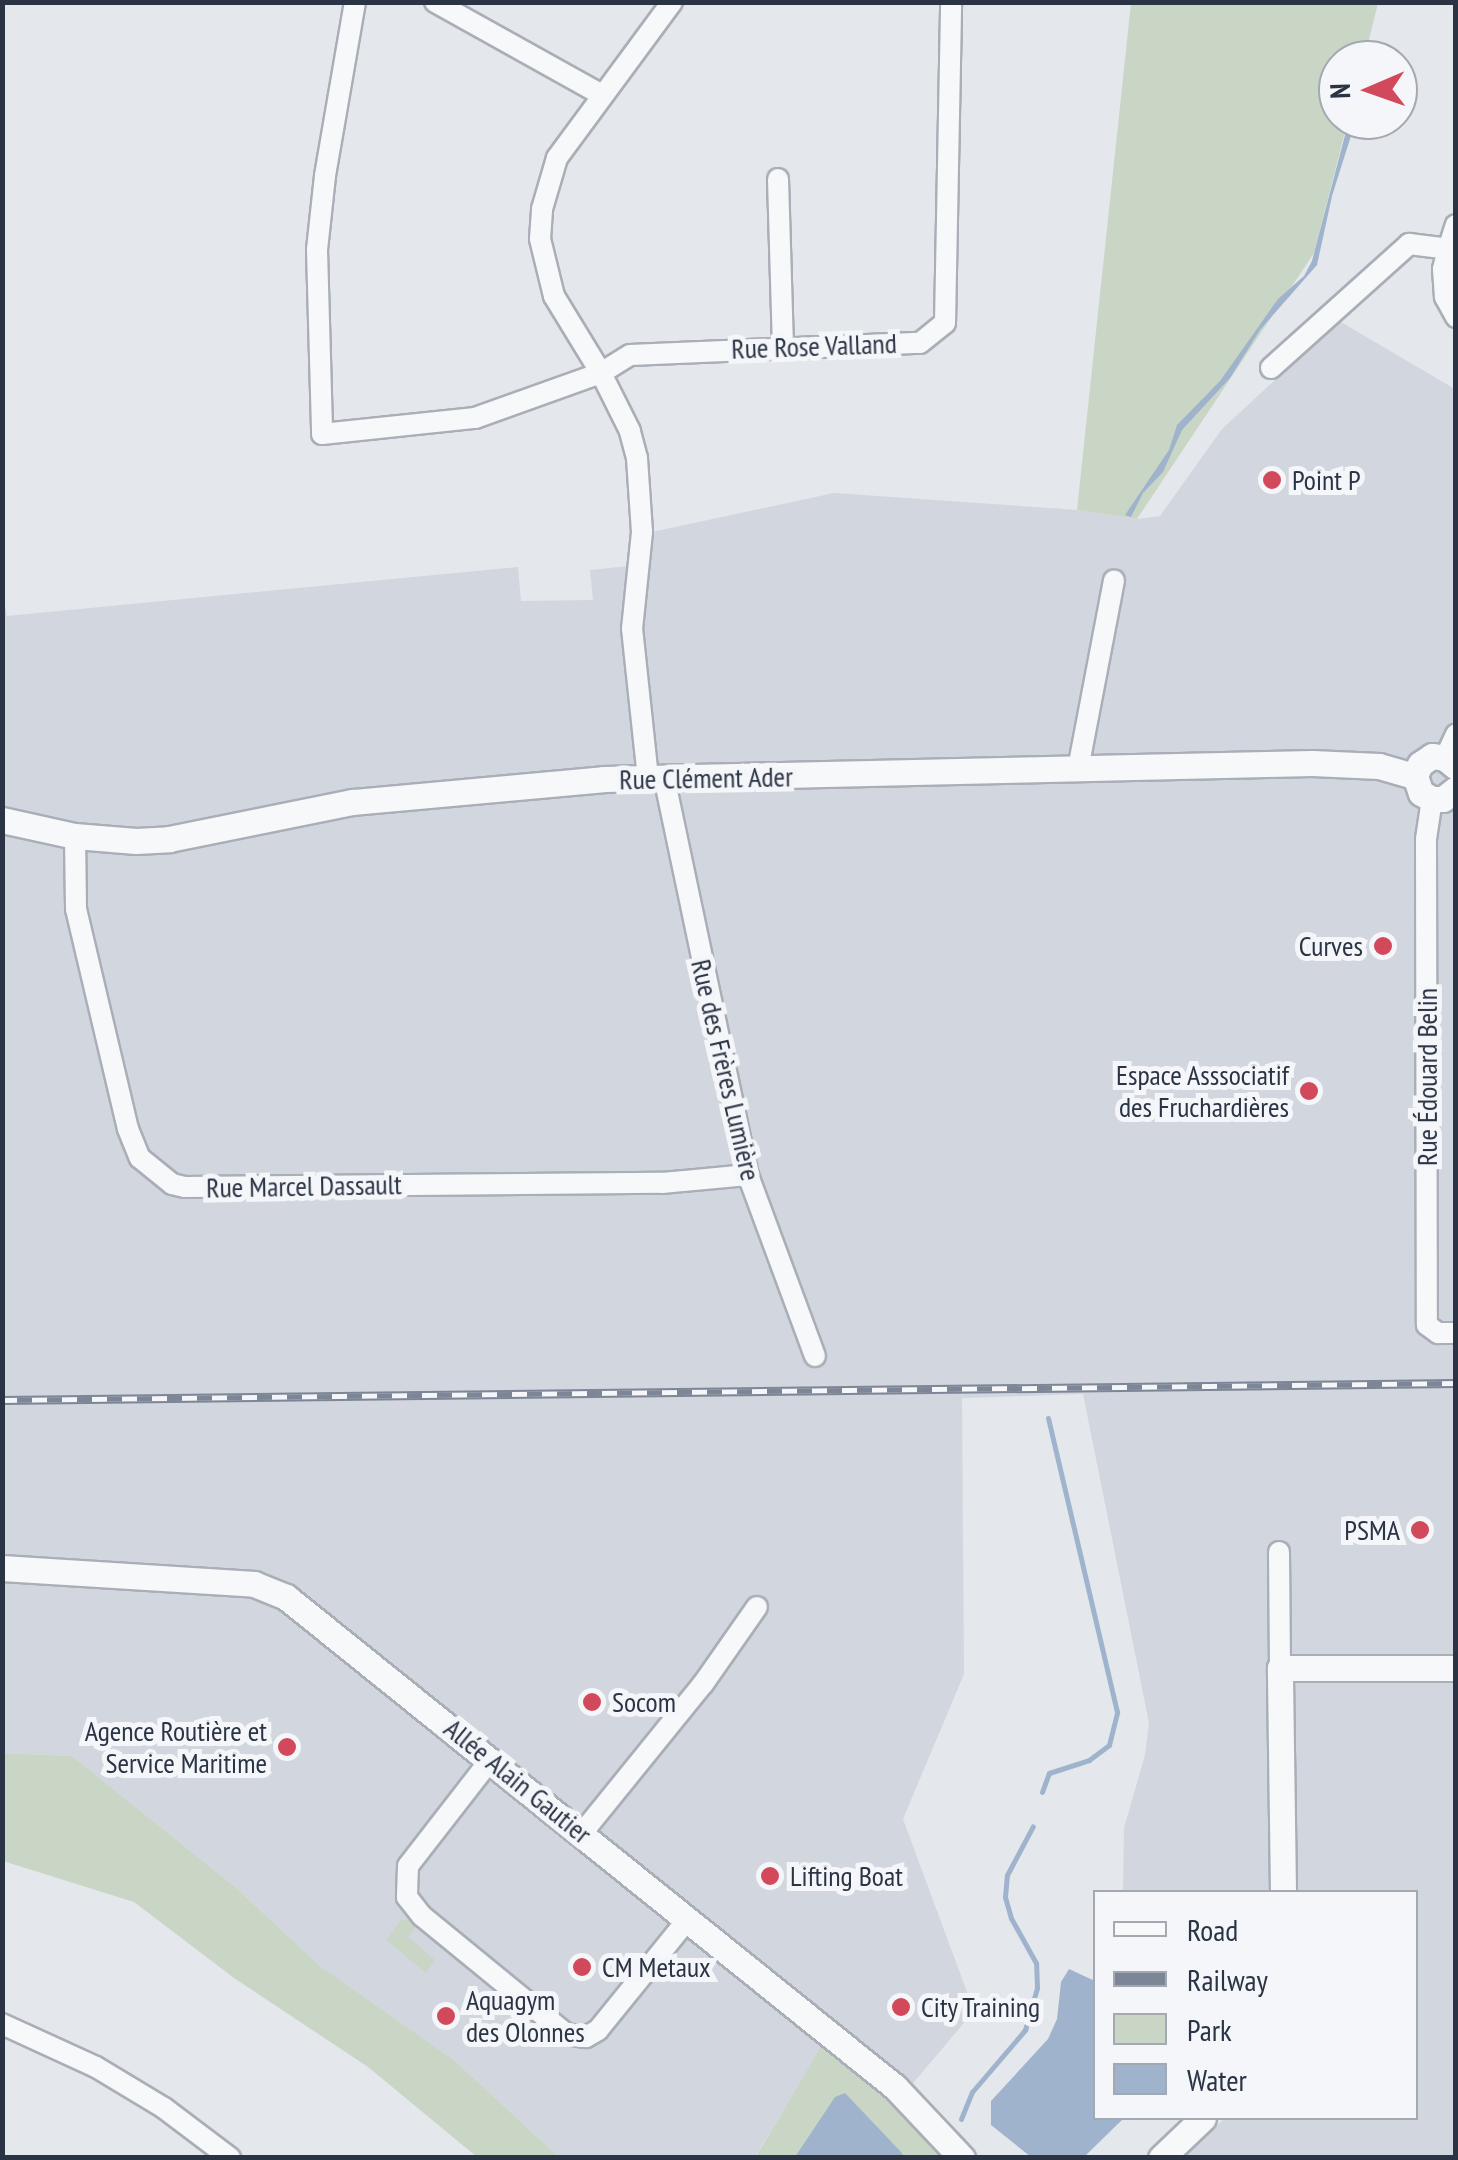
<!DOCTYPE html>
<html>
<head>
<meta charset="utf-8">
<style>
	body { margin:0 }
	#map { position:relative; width:1458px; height:2160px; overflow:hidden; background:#e4e7ec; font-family:"PT Sans Narrow",sans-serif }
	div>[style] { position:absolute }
	.built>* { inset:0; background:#d2d6de }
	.green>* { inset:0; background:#c9d6c5 }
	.water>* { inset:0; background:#9fb4cc }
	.stream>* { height:5px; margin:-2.5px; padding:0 2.5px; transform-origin:2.5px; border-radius:2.5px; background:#9fb4cc }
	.roads { filter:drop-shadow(2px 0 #a9aeb7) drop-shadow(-2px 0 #a9aeb7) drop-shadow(0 2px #a9aeb7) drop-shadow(0 -2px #a9aeb7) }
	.minor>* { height:20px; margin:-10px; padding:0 10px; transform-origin:10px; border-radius:10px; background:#f7f8fa }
	.tertiary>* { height:25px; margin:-12.5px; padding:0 12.5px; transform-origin:12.5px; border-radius:12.5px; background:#f7f8fa }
	.rail>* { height:9px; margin-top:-4.5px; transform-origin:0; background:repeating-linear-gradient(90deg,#f4f6f9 0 15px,#7d8696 0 30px); box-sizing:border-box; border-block:2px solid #7d8696 }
	.dots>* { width:28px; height:28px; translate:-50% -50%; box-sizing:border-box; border:5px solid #f4f6f9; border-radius:50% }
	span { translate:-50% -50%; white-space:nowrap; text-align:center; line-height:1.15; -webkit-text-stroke:10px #f4f6f9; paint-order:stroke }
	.street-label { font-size:28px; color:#2b3445 }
	.poi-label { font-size:28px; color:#2b3445 }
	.left { translate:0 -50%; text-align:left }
	.right { translate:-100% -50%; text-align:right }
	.frame { position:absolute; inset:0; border:5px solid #2b3445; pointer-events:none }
	.legend { position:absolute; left:1093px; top:1890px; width:325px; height:230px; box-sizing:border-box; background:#f4f6f9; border:2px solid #a4a8b1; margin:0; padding:12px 18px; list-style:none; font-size:30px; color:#2b3445 }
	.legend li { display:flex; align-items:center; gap:20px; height:50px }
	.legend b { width:50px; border:2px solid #a4a8b1 }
	.north { position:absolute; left:1318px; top:40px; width:100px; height:100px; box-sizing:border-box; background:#f4f6f9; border:2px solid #a4a8b1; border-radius:50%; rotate:268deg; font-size:28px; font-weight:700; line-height:40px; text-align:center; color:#2b3445 }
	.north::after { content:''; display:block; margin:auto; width:35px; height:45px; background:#d1495b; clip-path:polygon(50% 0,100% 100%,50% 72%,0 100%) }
</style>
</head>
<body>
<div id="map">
	<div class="built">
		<div style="clip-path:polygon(1339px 321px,1455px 389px,1455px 2157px,1183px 2157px,1225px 2118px,1416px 2118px,1416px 1892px,1123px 1892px,1124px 1828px,1145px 1755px,1149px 1723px,1083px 1394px,962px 1398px,964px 1674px,903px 1819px,974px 2011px,898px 2101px,823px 2044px,755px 2157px,559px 2157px,454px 2060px,320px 1966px,234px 1886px,72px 1756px,3px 1753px,2px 588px,7px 616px,518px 567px,521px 601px,593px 600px,590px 570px,649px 564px,652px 532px,834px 493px,1077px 510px,1137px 519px,1160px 516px,1222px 429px)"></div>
	</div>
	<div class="green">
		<div style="clip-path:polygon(1131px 3px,1378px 3px,1364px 60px,1338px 60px,1338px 120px,1348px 120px,1314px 253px,1137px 519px,1077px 510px)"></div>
		<div style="clip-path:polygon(3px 1753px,72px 1756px,234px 1886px,320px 1966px,454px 2060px,559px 2157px,477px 2157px,368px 2067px,234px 1978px,134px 1902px,3px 1861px)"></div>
		<div style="clip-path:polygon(408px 1919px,416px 1926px,408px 1937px,435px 1960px,426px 1973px,386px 1940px,400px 1921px)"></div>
		<div style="clip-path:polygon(823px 2043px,896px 2109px,941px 2157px,755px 2158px)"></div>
	</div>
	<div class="water">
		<div style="clip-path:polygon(1349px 120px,1356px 120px,1332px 196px,1317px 265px,1260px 330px,1230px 378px,1182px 430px,1163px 472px,1143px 493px,1131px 517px,1125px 515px,1169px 450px,1177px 425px,1220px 381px,1278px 299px,1304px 276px,1312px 261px)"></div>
		<div style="clip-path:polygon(1069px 1969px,1095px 1981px,1096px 2118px,1124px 2118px,1084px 2157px,1031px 2157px,991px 2125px,991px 2101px,1048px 2039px,1057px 2019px,1061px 1982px)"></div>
		<div style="clip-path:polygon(845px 2093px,901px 2152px,904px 2157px,795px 2157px,835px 2097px)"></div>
	</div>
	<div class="stream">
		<div style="left:1042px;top:1792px;width:20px;rotate:-70deg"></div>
		<div style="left:1049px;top:1773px;width:42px;rotate:-18deg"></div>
		<div style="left:1089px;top:1760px;width:25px;rotate:-37deg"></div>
		<div style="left:1109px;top:1745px;width:34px;rotate:-76deg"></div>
		<div style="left:1117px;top:1712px;width:302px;rotate:-103.2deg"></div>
		<div style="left:961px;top:2119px;width:29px;rotate:-68deg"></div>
		<div style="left:972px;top:2092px;width:82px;rotate:-49.5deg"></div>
		<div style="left:1025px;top:2030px;width:44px;rotate:-74.1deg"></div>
		<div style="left:1037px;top:1988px;width:25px;rotate:-92deg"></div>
		<div style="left:1036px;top:1963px;width:51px;rotate:-119.1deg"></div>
		<div style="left:1011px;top:1918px;width:22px;rotate:-106deg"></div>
		<div style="left:1005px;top:1897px;width:22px;rotate:-85deg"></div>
		<div style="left:1007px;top:1875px;width:55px;rotate:-62deg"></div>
	</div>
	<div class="roads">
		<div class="minor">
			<div style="left:355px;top:2px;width:177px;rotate:99.8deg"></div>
			<div style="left:325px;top:176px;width:74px;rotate:96.2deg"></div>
			<div style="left:317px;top:250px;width:184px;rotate:88.4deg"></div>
			<div style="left:322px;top:434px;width:154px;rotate:-6deg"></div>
			<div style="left:475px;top:418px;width:134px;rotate:-19.7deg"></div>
			<div style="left:601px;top:373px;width:34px;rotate:-32deg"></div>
			<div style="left:630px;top:355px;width:290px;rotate:-2.4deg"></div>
			<div style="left:920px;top:343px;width:32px;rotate:-39deg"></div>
			<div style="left:945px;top:323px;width:321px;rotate:-88.9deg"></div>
			<div style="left:435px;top:2px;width:191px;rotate:29.1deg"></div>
			<div style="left:778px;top:179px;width:167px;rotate:88.3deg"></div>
			<div style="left:1448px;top:249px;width:21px;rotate:104deg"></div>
			<div style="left:1443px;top:269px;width:28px;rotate:86deg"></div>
			<div style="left:1445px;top:297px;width:23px;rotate:61deg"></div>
			<div style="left:1271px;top:368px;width:186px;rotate:-41.9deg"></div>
			<div style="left:1409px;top:244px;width:39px;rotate:7deg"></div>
			<div style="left:1448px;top:249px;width:25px;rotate:-72deg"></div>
			<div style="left:1445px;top:758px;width:26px;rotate:-65deg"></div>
			<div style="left:1078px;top:769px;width:192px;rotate:-79.2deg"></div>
			<div style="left:664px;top:777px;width:407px;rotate:78.1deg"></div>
			<div style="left:748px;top:1175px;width:193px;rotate:69.7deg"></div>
			<div style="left:648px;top:778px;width:150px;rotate:-96.1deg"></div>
			<div style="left:632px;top:629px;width:98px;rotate:-84.1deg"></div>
			<div style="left:642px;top:532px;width:74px;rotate:-93.9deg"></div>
			<div style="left:637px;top:458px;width:28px;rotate:-105deg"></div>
			<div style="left:630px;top:431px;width:65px;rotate:-116.6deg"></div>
			<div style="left:601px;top:373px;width:90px;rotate:-121.4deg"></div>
			<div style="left:554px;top:296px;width:59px;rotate:-103.8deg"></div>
			<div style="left:540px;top:239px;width:30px;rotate:-86deg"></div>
			<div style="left:542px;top:209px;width:53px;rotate:-73.6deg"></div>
			<div style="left:557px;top:158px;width:194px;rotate:-53.6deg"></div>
			<div style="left:1432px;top:799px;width:40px;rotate:98.5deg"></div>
			<div style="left:1426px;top:839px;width:486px;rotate:89.9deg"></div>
			<div style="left:1427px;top:1325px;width:14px;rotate:36deg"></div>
			<div style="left:1438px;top:1333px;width:18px"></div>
			<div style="left:75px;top:836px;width:73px;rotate:89.2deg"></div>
			<div style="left:76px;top:909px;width:226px;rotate:76.7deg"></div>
			<div style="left:128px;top:1129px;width:31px;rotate:68deg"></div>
			<div style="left:140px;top:1158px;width:41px;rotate:39.1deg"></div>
			<div style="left:172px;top:1184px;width:13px;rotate:13deg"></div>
			<div style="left:185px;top:1187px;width:477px;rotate:-0.5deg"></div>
			<div style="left:662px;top:1183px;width:86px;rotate:-5.3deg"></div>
			<div style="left:1279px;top:1552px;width:116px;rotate:89.5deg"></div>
			<div style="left:491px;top:1759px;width:135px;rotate:127.8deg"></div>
			<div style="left:408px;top:1866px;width:31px;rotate:92deg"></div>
			<div style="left:407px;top:1897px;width:24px;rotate:52deg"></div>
			<div style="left:422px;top:1916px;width:186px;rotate:39.3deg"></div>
			<div style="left:566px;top:2034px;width:20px;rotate:9deg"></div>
			<div style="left:586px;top:2037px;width:14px;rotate:-30deg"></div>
			<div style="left:598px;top:2030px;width:141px;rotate:-51deg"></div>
			<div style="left:583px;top:1832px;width:191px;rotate:-51deg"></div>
			<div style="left:703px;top:1684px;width:94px;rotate:-55deg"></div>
			<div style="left:2px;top:2024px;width:103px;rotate:24.6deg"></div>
			<div style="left:96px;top:2067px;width:79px;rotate:31.1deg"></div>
			<div style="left:164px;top:2108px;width:83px;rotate:37.1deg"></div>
		</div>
		<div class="tertiary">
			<div style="left:1456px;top:767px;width:14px;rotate:-141deg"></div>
			<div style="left:1445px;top:758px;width:13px;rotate:-171deg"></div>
			<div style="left:1432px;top:756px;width:14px;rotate:146deg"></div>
			<div style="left:1420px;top:764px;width:13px;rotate:113deg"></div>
			<div style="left:1415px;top:776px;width:18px;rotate:71deg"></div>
			<div style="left:1421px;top:793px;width:13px;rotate:29deg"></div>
			<div style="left:1432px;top:799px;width:11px"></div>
			<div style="left:1443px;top:799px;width:16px;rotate:-38deg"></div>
			<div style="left:2px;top:820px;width:75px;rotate:12.4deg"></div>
			<div style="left:75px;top:836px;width:61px;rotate:4.7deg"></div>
			<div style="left:136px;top:841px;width:33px;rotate:-3deg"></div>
			<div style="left:169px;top:839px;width:188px;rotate:-11.4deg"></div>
			<div style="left:353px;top:802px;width:252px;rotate:-5.2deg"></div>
			<div style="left:604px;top:779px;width:708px;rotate:-1.29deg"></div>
			<div style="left:1312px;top:763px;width:67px;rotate:2.6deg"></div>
			<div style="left:1379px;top:766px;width:37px;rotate:16deg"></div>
			<div style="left:2px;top:1568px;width:253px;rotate:3.6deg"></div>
			<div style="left:254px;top:1584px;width:35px;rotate:22deg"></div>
			<div style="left:286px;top:1597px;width:782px;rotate:38.82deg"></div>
			<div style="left:895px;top:2087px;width:98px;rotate:46.7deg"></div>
			<div style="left:1283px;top:1892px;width:224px;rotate:-90.8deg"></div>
			<div style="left:1280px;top:1668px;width:176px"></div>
			<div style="left:1161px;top:2158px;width:58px;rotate:-43.6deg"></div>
		</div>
	</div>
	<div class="rail">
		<div style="left:2px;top:1400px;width:1454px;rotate:-0.67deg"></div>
	</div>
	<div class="dots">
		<div style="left:1272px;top:480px;background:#d1495b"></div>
		<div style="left:1383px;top:946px;background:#d1495b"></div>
		<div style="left:1309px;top:1091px;background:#d1495b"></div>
		<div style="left:1420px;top:1530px;background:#d1495b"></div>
		<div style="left:592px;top:1702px;background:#d1495b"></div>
		<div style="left:287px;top:1747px;background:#d1495b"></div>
		<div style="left:770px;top:1876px;background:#d1495b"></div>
		<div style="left:582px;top:1967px;background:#d1495b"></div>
		<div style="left:901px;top:2007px;background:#d1495b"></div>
		<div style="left:446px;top:2016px;background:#d1495b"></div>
	</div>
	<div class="street-label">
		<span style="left:814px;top:346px;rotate:-2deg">Rue Rose Valland</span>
		<span style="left:706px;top:778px;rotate:-1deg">Rue Clément Ader</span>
		<span style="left:726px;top:1070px;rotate:77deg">Rue des Frères Lumière</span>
		<span style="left:1427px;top:1077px;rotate:-90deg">Rue Édouard Belin</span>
		<span style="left:304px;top:1186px;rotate:-1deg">Rue Marcel Dassault</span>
		<span style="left:518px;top:1781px;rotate:39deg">Allée Alain Gautier</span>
	</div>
	<div class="poi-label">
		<span class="left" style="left:1292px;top:480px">Point P</span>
		<span class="right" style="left:1363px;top:946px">Curves</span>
		<span class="right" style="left:1289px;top:1091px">Espace Asssociatif<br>des Fruchardières</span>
		<span class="right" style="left:1400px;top:1530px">PSMA</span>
		<span class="left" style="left:612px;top:1702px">Socom</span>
		<span class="right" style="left:267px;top:1747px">Agence Routière et<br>Service Maritime</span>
		<span class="left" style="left:790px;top:1876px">Lifting Boat</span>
		<span class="left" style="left:602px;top:1967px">CM Metaux</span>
		<span class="left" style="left:466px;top:2016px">Aquagym<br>des Olonnes</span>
		<span class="left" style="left:921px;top:2007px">City Training</span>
	</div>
	<div class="frame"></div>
	<ul class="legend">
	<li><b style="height:12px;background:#f7f8fa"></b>Road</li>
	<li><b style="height:12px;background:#7d8696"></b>Railway</li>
	<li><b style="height:28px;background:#c9d6c5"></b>Park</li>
	<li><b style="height:28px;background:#9fb4cc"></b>Water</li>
	</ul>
	<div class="north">N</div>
</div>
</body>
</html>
